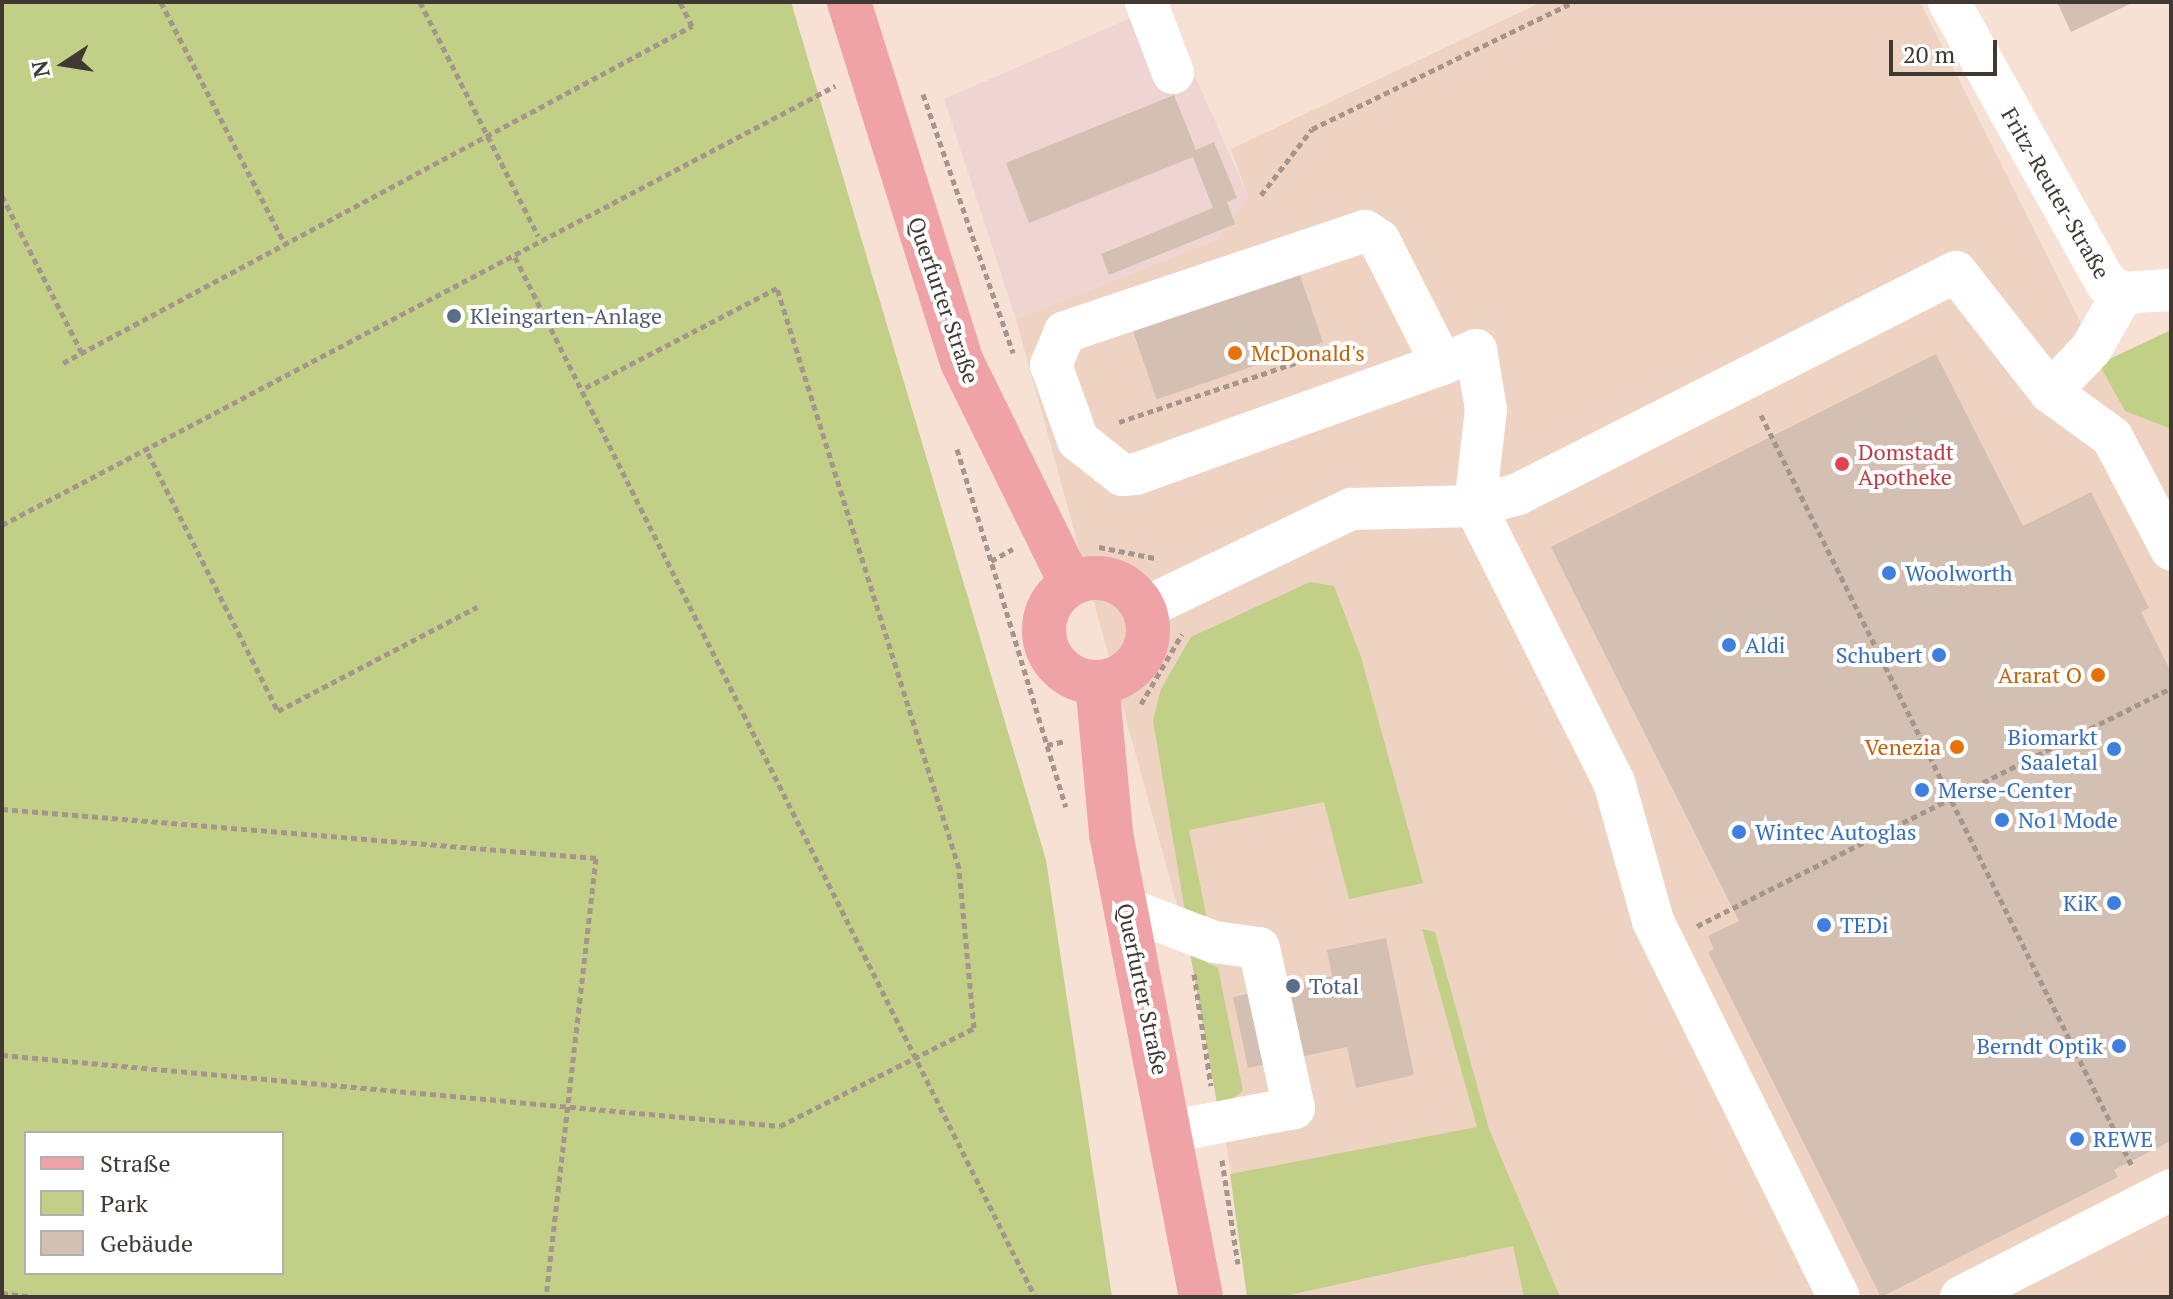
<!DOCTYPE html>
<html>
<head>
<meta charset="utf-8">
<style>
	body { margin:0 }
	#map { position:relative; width:2173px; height:1299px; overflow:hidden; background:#f6e1d4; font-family:"PT Serif",serif }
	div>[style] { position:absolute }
	.built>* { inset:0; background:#eed3c2 }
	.industrial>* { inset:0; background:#efd5d2 }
	.green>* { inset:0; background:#c2cf87 }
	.building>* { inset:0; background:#d4bfb3; transform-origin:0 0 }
	.path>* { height:5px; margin-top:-2.5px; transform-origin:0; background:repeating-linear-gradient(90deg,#a5958c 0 6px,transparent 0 10px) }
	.minor>* { height:42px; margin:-21px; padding:0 21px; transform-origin:21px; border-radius:21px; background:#fff }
	.major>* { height:44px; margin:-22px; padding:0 22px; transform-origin:22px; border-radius:22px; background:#efa3a7 }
	.major>.ring { margin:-22px; padding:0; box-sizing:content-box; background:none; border:44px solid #efa3a7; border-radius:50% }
	.dots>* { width:22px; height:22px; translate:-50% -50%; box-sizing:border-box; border:4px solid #fff; border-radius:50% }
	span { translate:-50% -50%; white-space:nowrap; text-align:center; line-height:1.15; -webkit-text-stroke:8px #fff; paint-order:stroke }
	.street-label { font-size:22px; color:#403833 }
	.service-label { font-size:22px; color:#4e5e75 }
	.left { translate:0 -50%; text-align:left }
	.food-label { font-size:22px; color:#c56008 }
	.right { translate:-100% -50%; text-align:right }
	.health-label { font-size:22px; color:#be3a42 }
	.shop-label { font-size:22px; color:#366cbe }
	.frame { position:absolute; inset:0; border:4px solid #403833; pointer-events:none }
	.legend { position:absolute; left:24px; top:1131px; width:260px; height:144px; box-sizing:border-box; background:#fff; border:2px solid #b3afad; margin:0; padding:10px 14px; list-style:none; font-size:24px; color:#403833 }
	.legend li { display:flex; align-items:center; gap:16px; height:40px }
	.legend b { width:40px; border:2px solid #b3afad }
	.north { position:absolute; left:24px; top:24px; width:80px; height:80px; -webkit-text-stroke:6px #fff; paint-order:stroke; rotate:258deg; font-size:22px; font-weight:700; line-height:32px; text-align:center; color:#403833 }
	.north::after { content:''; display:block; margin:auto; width:28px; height:36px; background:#403833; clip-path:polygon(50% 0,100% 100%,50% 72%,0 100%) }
	.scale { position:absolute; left:1889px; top:40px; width:108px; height:36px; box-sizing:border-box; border:4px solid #403833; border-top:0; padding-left:10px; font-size:24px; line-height:28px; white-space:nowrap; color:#403833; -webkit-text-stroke:6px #fff; paint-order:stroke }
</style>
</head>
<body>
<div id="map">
	<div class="built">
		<div style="clip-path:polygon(1542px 2px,1920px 2px,2125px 411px,2171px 429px,2171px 1297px,1247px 1297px,1243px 1237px,1192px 959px,1016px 319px,1218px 239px,1248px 196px,1231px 149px)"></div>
	</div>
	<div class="industrial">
		<div style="clip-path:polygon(1163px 4px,1248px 196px,1218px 239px,1016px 319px,944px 99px)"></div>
	</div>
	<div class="green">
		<div style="clip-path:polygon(evenodd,2px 2px,791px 2px,1046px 860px,1112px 1297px,2px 1297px,2px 2px,282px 1133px,282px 1273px,26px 1273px,26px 1133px,282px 1133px)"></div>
		<div style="clip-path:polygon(2171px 330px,2171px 429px,2125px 411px,2099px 364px)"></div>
		<div style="clip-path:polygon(1310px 582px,1334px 586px,1361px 657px,1423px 883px,1349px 899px,1324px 802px,1189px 830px,1208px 924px,1185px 911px,1153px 720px,1161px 689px,1191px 637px)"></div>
		<div style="clip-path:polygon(1422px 929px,1435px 932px,1489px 1129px,1560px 1297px,1524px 1297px,1513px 1246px,1280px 1297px,1247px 1297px,1230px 1174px,1477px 1127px)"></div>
		<div style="clip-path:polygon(1190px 953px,1218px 968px,1243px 1091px,1218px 1109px)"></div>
	</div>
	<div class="building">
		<div style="clip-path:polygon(2057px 2px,2134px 2px,2071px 32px)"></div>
		<div style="clip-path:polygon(1174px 95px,1196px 150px,1214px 142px,1237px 198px,1227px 202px,1235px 224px,1109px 275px,1101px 254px,1213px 208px,1193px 157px,1029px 223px,1006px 163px)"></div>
		<div style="left:1295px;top:261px;width:86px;height:176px;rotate:71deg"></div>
		<div style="clip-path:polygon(1936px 354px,2023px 526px,2091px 492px,2149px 608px,2141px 612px,2171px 672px,2171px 1141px,2114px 1170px,2118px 1177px,1881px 1297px,1708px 952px,1714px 949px,1708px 936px,1739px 921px,1551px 547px)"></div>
		<div style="clip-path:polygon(1386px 938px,1414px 1075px,1356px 1088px,1347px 1047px,1248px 1068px,1233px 997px,1332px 976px,1327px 950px)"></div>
	</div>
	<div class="path">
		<div style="left:161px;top:2px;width:272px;rotate:62.9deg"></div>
		<div style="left:420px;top:2px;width:262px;rotate:63.2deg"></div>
		<div style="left:923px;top:94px;width:274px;rotate:70.8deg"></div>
		<div style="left:1261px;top:195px;width:83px;rotate:-52.3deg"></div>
		<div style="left:1312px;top:129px;width:291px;rotate:-25.9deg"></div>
		<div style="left:2px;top:196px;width:176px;rotate:63deg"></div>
		<div style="left:515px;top:257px;width:1163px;rotate:63.43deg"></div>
		<div style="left:63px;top:363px;width:714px;rotate:-28.18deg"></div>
		<div style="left:692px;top:26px;width:27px;rotate:-117deg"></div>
		<div style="left:1761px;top:415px;width:838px;rotate:63.71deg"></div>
		<div style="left:1119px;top:422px;width:208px;rotate:-18.5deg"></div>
		<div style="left:1316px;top:356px;width:20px;rotate:20deg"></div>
		<div style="left:957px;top:449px;width:374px;rotate:73.1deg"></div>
		<div style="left:148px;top:453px;width:289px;rotate:63.3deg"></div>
		<div style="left:278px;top:711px;width:225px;rotate:-27.6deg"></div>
		<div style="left:2px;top:525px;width:942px;rotate:-27.79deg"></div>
		<div style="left:1099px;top:547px;width:57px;rotate:11.1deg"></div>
		<div style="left:991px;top:561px;width:25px;rotate:-29deg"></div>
		<div style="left:1141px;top:704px;width:81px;rotate:-59.6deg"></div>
		<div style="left:1047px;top:745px;width:19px;rotate:-12deg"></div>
		<div style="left:2px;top:809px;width:596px;rotate:4.72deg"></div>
		<div style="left:596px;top:858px;width:442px;rotate:96.5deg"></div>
		<div style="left:1697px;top:926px;width:530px;rotate:-26.66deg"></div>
		<div style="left:1194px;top:974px;width:113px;rotate:81.4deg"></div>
		<div style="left:2px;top:1055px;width:781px;rotate:5.21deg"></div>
		<div style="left:780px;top:1126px;width:217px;rotate:-26.8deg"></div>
		<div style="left:974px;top:1028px;width:161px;rotate:-95.4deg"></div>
		<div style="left:959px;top:868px;width:608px;rotate:-107.42deg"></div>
		<div style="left:777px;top:288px;width:216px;rotate:152.5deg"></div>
		<div style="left:1222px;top:1160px;width:105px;rotate:81.3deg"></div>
		<div style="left:2px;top:1293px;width:32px;rotate:7deg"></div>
	</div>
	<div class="minor">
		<div style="left:1146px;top:2px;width:76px;rotate:69.2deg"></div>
		<div style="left:1949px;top:2px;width:322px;rotate:60.8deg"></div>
		<div style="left:2106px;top:283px;width:20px;rotate:30deg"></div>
		<div style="left:2123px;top:293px;width:48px;rotate:-3.6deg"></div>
		<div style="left:1442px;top:364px;width:139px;rotate:-116.9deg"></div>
		<div style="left:1379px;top:240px;width:17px;rotate:-147deg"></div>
		<div style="left:1365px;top:231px;width:317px;rotate:161.4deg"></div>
		<div style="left:1065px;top:332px;width:36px;rotate:113deg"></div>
		<div style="left:1051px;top:365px;width:80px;rotate:70.2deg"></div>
		<div style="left:1078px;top:440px;width:56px;rotate:38.5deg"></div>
		<div style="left:1122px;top:475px;width:14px;rotate:-4deg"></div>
		<div style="left:1136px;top:474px;width:325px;rotate:-19.8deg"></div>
		<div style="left:1442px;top:364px;width:37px;rotate:-22deg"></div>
		<div style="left:1476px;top:350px;width:60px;rotate:80.4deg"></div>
		<div style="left:1486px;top:409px;width:98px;rotate:96.5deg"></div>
		<div style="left:1475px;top:506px;width:309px;rotate:63.3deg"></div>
		<div style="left:1614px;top:782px;width:144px;rotate:74.3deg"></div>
		<div style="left:1653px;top:921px;width:419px;rotate:63.7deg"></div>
		<div style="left:2050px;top:392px;width:59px;rotate:-46.4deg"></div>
		<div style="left:2091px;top:349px;width:64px;rotate:-60.3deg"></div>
		<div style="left:1143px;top:609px;width:231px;rotate:-25.7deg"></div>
		<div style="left:1351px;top:509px;width:124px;rotate:-1.4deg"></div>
		<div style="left:1475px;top:506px;width:45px;rotate:-15.6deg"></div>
		<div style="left:1518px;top:494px;width:491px;rotate:-26.9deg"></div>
		<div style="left:1956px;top:272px;width:152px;rotate:51.9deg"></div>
		<div style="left:2050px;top:392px;width:77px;rotate:36deg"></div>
		<div style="left:2112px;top:437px;width:127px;rotate:62.2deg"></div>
		<div style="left:1125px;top:908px;width:95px;rotate:20.9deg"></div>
		<div style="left:1214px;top:942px;width:45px;rotate:7.6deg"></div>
		<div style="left:1259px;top:948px;width:164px;rotate:77.7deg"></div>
		<div style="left:1294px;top:1108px;width:123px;rotate:169.2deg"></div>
		<div style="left:1961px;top:1297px;width:236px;rotate:-27deg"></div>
	</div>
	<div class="major">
		<div style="left:849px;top:2px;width:377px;rotate:72.6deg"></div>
		<div style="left:962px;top:362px;width:247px;rotate:63.8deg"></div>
		<div class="ring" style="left:1044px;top:578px;width:60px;height:60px"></div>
		<div style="left:1097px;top:682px;width:153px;rotate:84.7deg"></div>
		<div style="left:1111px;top:834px;width:472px;rotate:79deg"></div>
	</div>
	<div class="dots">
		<div style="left:454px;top:316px;background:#5c6f8a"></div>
		<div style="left:1235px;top:353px;background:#e8710a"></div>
		<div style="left:1842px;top:464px;background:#e0444e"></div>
		<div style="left:1889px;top:573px;background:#3f7fe0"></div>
		<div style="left:1729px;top:645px;background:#3f7fe0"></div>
		<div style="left:1939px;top:655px;background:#3f7fe0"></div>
		<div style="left:2098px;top:675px;background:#e8710a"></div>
		<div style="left:1957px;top:747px;background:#e8710a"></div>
		<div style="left:2114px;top:749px;background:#3f7fe0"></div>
		<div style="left:1922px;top:790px;background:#3f7fe0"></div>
		<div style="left:2002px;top:820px;background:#3f7fe0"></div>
		<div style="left:1739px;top:832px;background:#3f7fe0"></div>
		<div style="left:2114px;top:903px;background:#3f7fe0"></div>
		<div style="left:1824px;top:925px;background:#3f7fe0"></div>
		<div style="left:1293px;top:986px;background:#5c6f8a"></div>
		<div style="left:2119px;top:1046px;background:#3f7fe0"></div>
		<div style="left:2077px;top:1139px;background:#3f7fe0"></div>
	</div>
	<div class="street-label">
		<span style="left:2056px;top:193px;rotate:60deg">Fritz-Reuter-Straße</span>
		<span style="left:944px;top:300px;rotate:71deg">Querfurter Straße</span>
		<span style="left:1143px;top:989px;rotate:78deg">Querfurter Straße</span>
	</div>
	<div class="service-label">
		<span class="left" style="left:470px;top:316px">Kleingarten-Anlage</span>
		<span class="left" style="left:1309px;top:986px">Total</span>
	</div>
	<div class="food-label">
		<span class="left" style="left:1251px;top:353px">McDonald's</span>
		<span class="right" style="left:2082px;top:675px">Ararat O</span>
		<span class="right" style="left:1941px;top:747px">Venezia</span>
	</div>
	<div class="health-label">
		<span class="left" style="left:1858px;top:464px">Domstadt<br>Apotheke</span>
	</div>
	<div class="shop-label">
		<span class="left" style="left:1905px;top:573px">Woolworth</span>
		<span class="left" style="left:1745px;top:645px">Aldi</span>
		<span class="right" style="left:1923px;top:655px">Schubert</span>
		<span class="right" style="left:2098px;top:749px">Biomarkt<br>Saaletal</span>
		<span class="left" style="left:1938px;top:790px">Merse-Center</span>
		<span class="left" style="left:2018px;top:820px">No1 Mode</span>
		<span class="left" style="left:1755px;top:832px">Wintec Autoglas</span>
		<span class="right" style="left:2098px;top:903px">KiK</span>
		<span class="left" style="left:1840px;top:925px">TEDi</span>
		<span class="right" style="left:2103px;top:1046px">Berndt Optik</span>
		<span class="left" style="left:2093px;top:1139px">REWE</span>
	</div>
	<div class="frame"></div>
	<ul class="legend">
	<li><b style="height:10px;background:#efa3a7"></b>Straße</li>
	<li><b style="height:22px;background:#c2cf87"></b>Park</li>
	<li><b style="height:22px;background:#d4bfb3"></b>Gebäude</li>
	</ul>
	<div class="north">N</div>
	<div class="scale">20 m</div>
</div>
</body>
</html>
